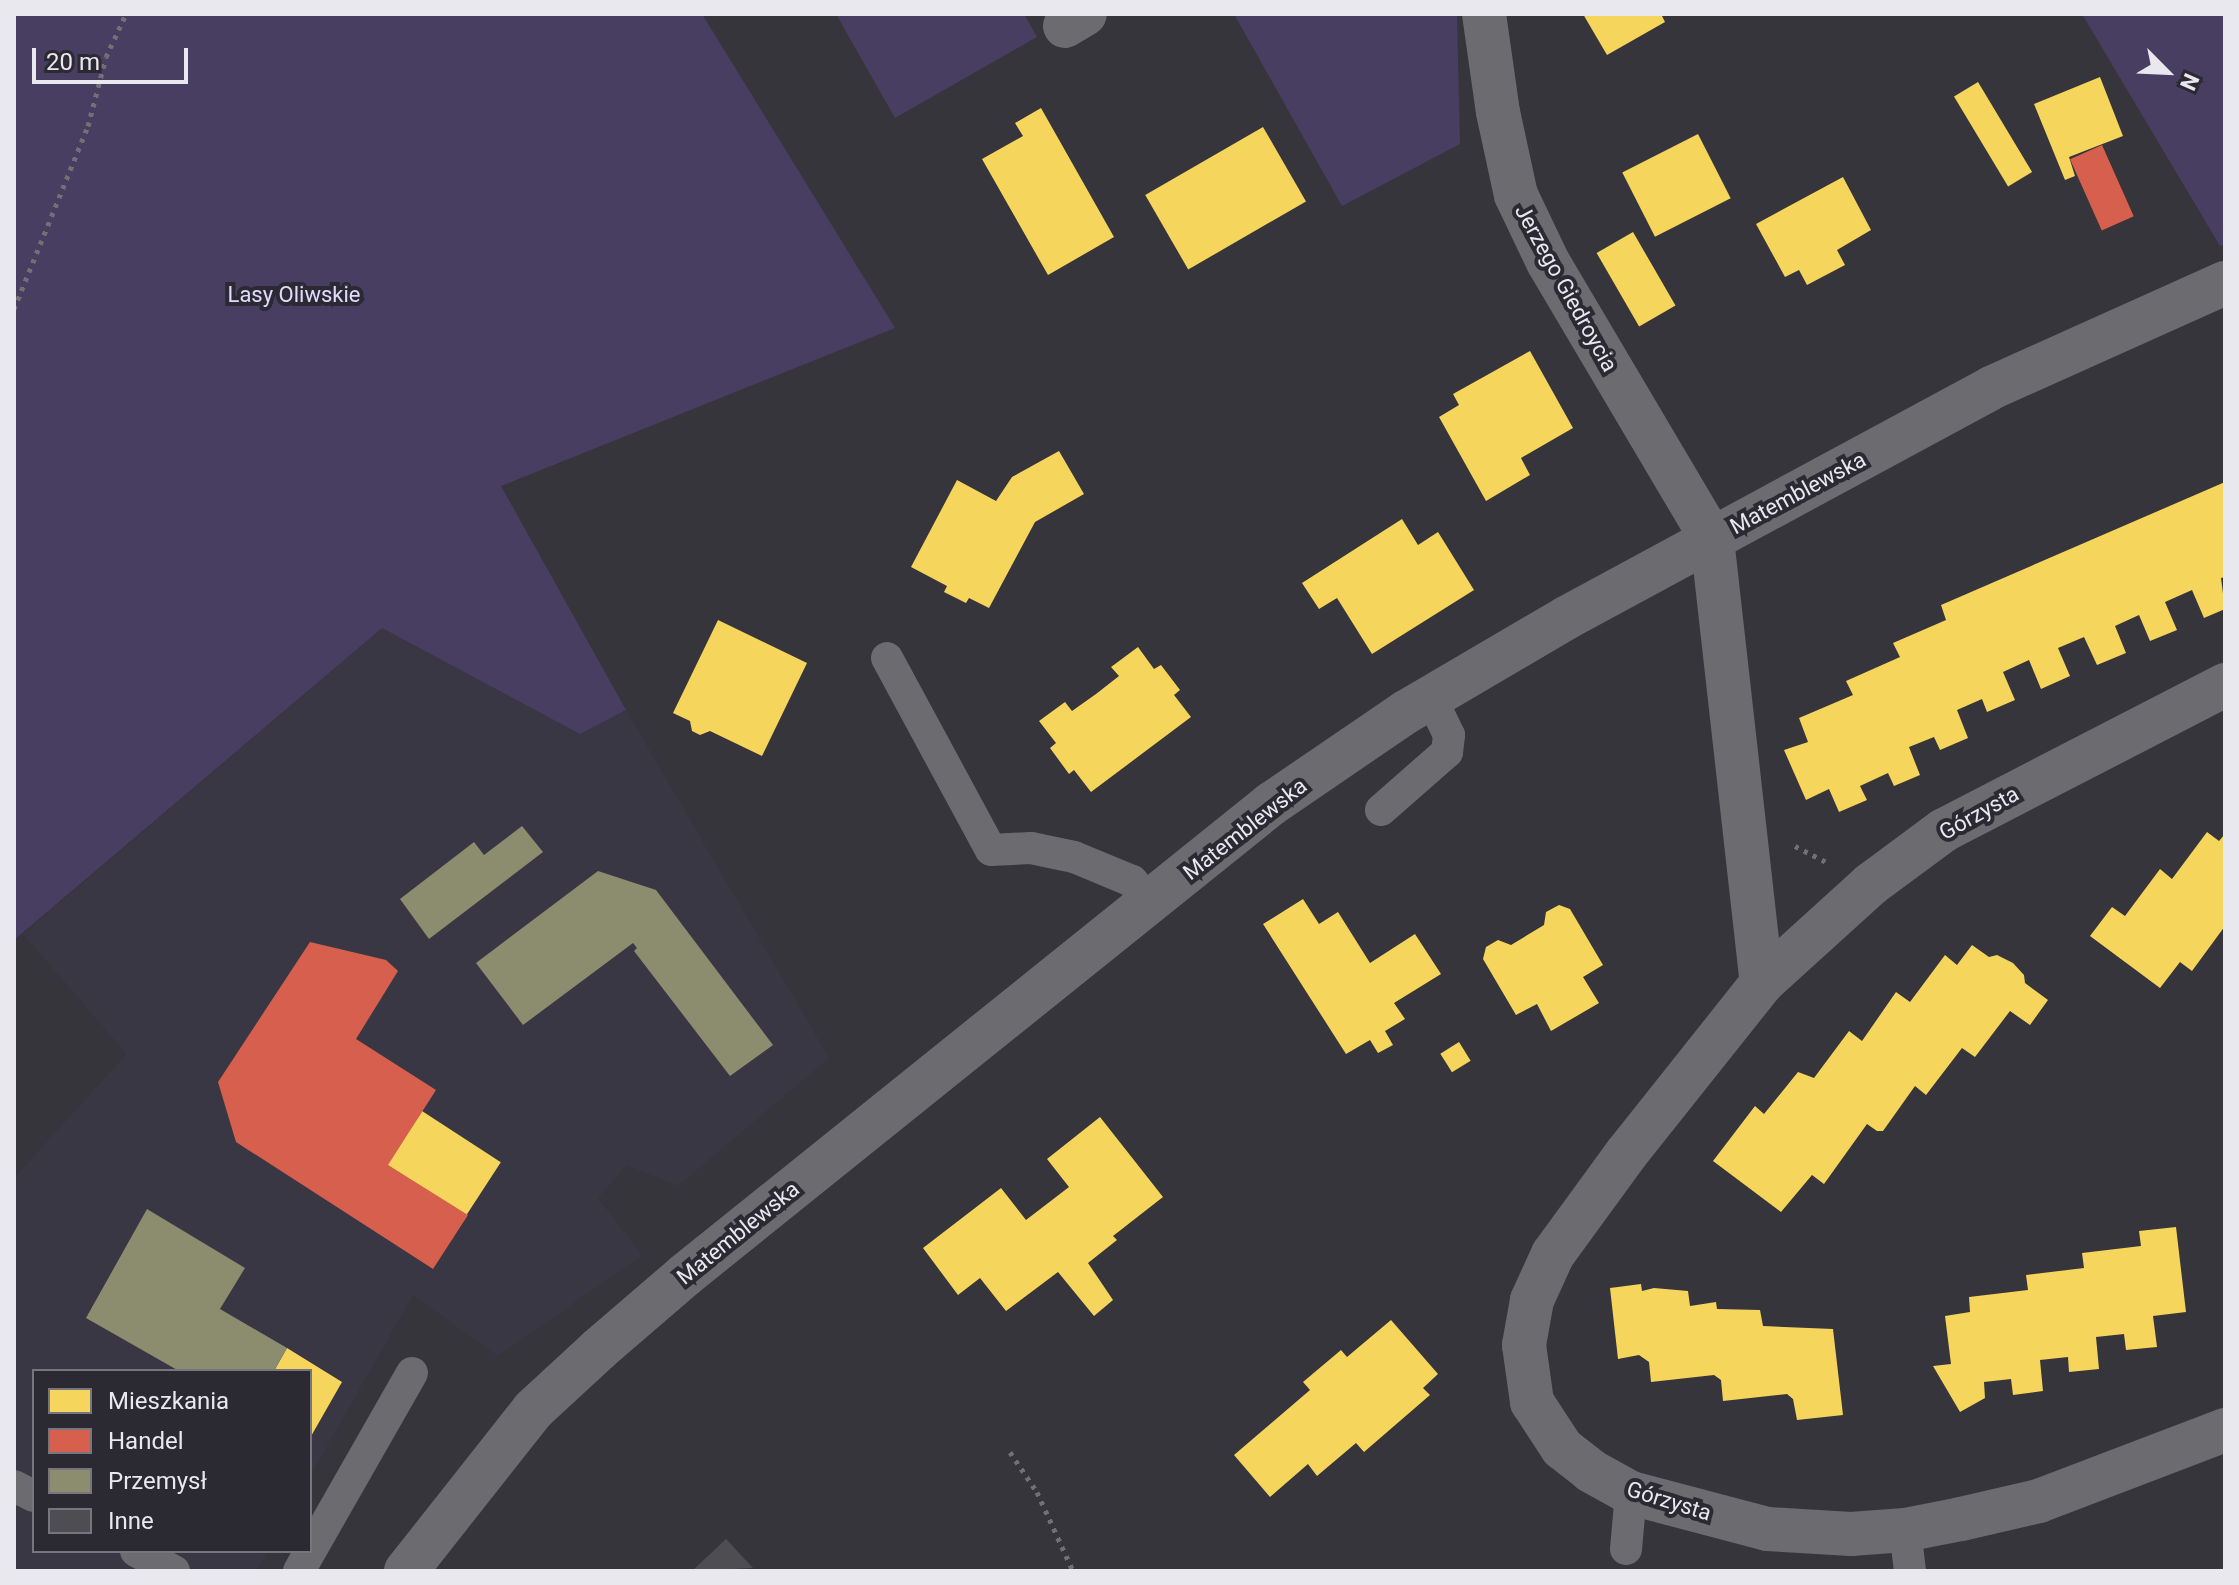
<!DOCTYPE html>
<html>
<head>
<meta charset="utf-8">
<style>
	body { margin:0 }
	#map { position:relative; width:2239px; height:1585px; overflow:hidden; background:#36353b; font-family:Roboto,sans-serif }
	div>[style] { position:absolute }
	.built>* { inset:0; background:#3a3745 }
	.green>* { inset:0; background:#483e61 }
	.homes>* { inset:0; background:#f6d55c; transform-origin:0 0 }
	.shops>* { inset:0; background:#d6604d; transform-origin:0 0 }
	.industry>* { inset:0; background:#8c8c6e }
	.building>* { inset:0; background:#4e4d52 }
	.path>* { height:5px; margin-top:-2.5px; transform-origin:0; background:repeating-linear-gradient(90deg,#717074 0 4px,transparent 0 10px) }
	.service>* { height:32px; margin:-16px; padding:0 16px; transform-origin:16px; border-radius:16px; background:#6c6b6f }
	.minor>* { height:44px; margin:-22px; padding:0 22px; transform-origin:22px; border-radius:22px; background:#6c6b6f }
	.tertiary>* { height:44px; margin:-22px; padding:0 22px; transform-origin:22px; border-radius:22px; background:#6c6b6f }
	span { translate:-50% -50%; white-space:nowrap; text-align:center; line-height:1.15; -webkit-text-stroke:8px #2b2932; paint-order:stroke }
	.street-label { font-size:22px; color:#e9e8ee }
	.park-label { font-size:22px; color:#e2d9fe }
	.frame { position:absolute; inset:0; border:16px solid #e9e8ee; pointer-events:none }
	.legend { position:absolute; left:32px; top:1369px; width:280px; height:184px; box-sizing:border-box; background:#2b2932; border:2px solid #77757d; margin:0; padding:10px 14px; list-style:none; font-size:24px; color:#e9e8ee }
	.legend li { display:flex; align-items:center; gap:16px; height:40px }
	.legend b { width:40px; border:2px solid #77757d }
	.north { position:absolute; left:2127px; top:32px; width:80px; height:80px; -webkit-text-stroke:6px #2b2932; paint-order:stroke; rotate:114deg; font-size:22px; font-weight:700; line-height:32px; text-align:center; color:#e9e8ee }
	.north::after { content:''; display:block; margin:auto; width:28px; height:36px; background:#e9e8ee; clip-path:polygon(50% 0,100% 100%,50% 72%,0 100%) }
	.scale { position:absolute; left:32px; top:48px; width:156px; height:36px; box-sizing:border-box; border:4px solid #e9e8ee; border-top:0; padding-left:10px; font-size:24px; line-height:28px; white-space:nowrap; color:#e9e8ee; -webkit-text-stroke:6px #2b2932; paint-order:stroke }
</style>
</head>
<body>
<div id="map">
	<div class="built">
		<div style="clip-path:polygon(382px 628px,580px 734px,626px 710px,829px 1058px,678px 1186px,627px 1165px,598px 1198px,642px 1255px,498px 1356px,413px 1295px,310px 1476px,310px 1371px,34px 1371px,34px 1551px,268px 1551px,256px 1571px,14px 1571px,14px 1178px,127px 1054px,23px 934px)"></div>
	</div>
	<div class="green">
		<div style="clip-path:polygon(14px 14px,702px 14px,895px 328px,501px 486px,626px 710px,580px 734px,382px 628px,14px 940px)"></div>
		<div style="clip-path:polygon(836px 14px,1024px 14px,1037px 37px,895px 118px)"></div>
		<div style="clip-path:polygon(1234px 14px,1457px 14px,1460px 144px,1342px 206px)"></div>
		<div style="clip-path:polygon(2082px 14px,2225px 14px,2225px 244px,2220px 246px)"></div>
	</div>
	<div class="homes">
		<div style="clip-path:polygon(1583px 14px,1661px 14px,1665px 22px,1607px 55px)"></div>
		<div style="clip-path:polygon(2100px 77px,2123px 136px,2069px 157px,2075px 176px,2065px 180px,2034px 104px)"></div>
		<div style="left:1978px;top:82px;width:105px;height:28px;rotate:59deg"></div>
		<div style="clip-path:polygon(1041px 108px,1114px 237px,1048px 275px,982px 159px,1023px 136px,1015px 123px)"></div>
		<div style="left:1263px;top:127px;width:86px;height:136px;rotate:60deg"></div>
		<div style="left:1698px;top:134px;width:72px;height:85px;rotate:63deg"></div>
		<div style="clip-path:polygon(1843px 177px,1871px 230px,1837px 250px,1845px 265px,1807px 285px,1799px 270px,1785px 277px,1756px 224px)"></div>
		<div style="left:1633px;top:232px;width:85px;height:42px;rotate:60deg"></div>
		<div style="clip-path:polygon(1530px 351px,1573px 428px,1521px 458px,1530px 475px,1486px 501px,1439px 417px,1459px 405px,1453px 394px)"></div>
		<div style="clip-path:polygon(1059px 451px,1084px 494px,1035px 522px,989px 608px,969px 598px,966px 603px,944px 592px,947px 586px,911px 567px,957px 480px,996px 501px,1012px 477px)"></div>
		<div style="clip-path:polygon(2225px 482px,2225px 577px,2221px 578px,2225px 609px,2204px 618px,2192px 590px,2165px 602px,2177px 630px,2150px 641px,2139px 615px,2115px 626px,2126px 653px,2097px 665px,2084px 637px,2058px 648px,2070px 676px,2041px 689px,2029px 660px,2003px 672px,2015px 700px,1987px 712px,1982px 699px,1957px 710px,1968px 738px,1940px 750px,1934px 737px,1909px 747px,1920px 775px,1894px 786px,1888px 773px,1860px 786px,1867px 800px,1839px 812px,1829px 789px,1806px 800px,1784px 750px,1808px 742px,1799px 718px,1853px 695px,1846px 681px,1900px 657px,1893px 643px,1946px 620px,1941px 605px)"></div>
		<div style="clip-path:polygon(1402px 519px,1418px 545px,1438px 532px,1474px 590px,1372px 654px,1337px 598px,1319px 609px,1302px 583px)"></div>
		<div style="clip-path:polygon(718px 620px,807px 663px,762px 756px,710px 731px,700px 735px,692px 731px,690px 721px,673px 713px)"></div>
		<div style="clip-path:polygon(1138px 647px,1154px 669px,1161px 665px,1180px 690px,1174px 695px,1191px 717px,1091px 792px,1074px 770px,1069px 774px,1050px 748px,1056px 743px,1039px 721px,1065px 702px,1072px 711px,1096px 694px,1119px 676px,1111px 667px)"></div>
		<div style="clip-path:polygon(2207px 832px,2219px 841px,2225px 834px,2225px 926px,2192px 971px,2180px 962px,2160px 988px,2090px 936px,2112px 907px,2125px 916px,2160px 869px,2172px 879px)"></div>
		<div style="clip-path:polygon(1303px 899px,1319px 924px,1338px 912px,1370px 963px,1415px 934px,1441px 974px,1394px 1003px,1405px 1019px,1385px 1031px,1393px 1045px,1378px 1053px,1370px 1040px,1346px 1054px,1263px 924px)"></div>
		<div style="clip-path:polygon(1559px 905px,1570px 909px,1603px 965px,1583px 977px,1599px 1003px,1551px 1031px,1537px 1004px,1516px 1015px,1483px 959px,1486px 947px,1498px 940px,1511px 945px,1544px 925px,1546px 912px)"></div>
		<div style="clip-path:polygon(1972px 945px,1989px 957px,1997px 955px,2013px 963px,2024px 975px,2025px 983px,2048px 1000px,2030px 1025px,2010px 1011px,1975px 1057px,1962px 1048px,1926px 1095px,1915px 1086px,1883px 1131px,1877px 1131px,1867px 1124px,1824px 1184px,1812px 1175px,1781px 1212px,1713px 1161px,1755px 1106px,1764px 1114px,1798px 1072px,1814px 1078px,1849px 1031px,1862px 1041px,1896px 992px,1910px 1002px,1945px 955px,1957px 965px)"></div>
		<div style="left:1459px;top:1042px;width:22px;height:22px;rotate:58deg"></div>
		<div style="left:422px;top:1111px;width:94px;height:64px;rotate:33deg"></div>
		<div style="clip-path:polygon(1100px 1117px,1163px 1197px,1113px 1236px,1117px 1240px,1088px 1263px,1113px 1300px,1094px 1316px,1058px 1272px,1006px 1311px,980px 1278px,958px 1295px,923px 1248px,1001px 1188px,1026px 1220px,1069px 1187px,1047px 1159px)"></div>
		<div style="clip-path:polygon(2176px 1227px,2186px 1312px,2153px 1316px,2157px 1347px,2126px 1350px,2124px 1334px,2096px 1337px,2099px 1369px,2069px 1372px,2068px 1357px,2040px 1360px,2043px 1391px,2013px 1395px,2011px 1379px,1984px 1382px,1985px 1398px,1960px 1412px,1933px 1366px,1951px 1364px,1945px 1316px,1970px 1312px,1969px 1297px,2028px 1290px,2026px 1275px,2084px 1268px,2082px 1253px,2141px 1246px,2139px 1231px)"></div>
		<div style="clip-path:polygon(1641px 1284px,1642px 1291px,1654px 1288px,1688px 1291px,1690px 1306px,1716px 1302px,1717px 1309px,1760px 1310px,1763px 1326px,1833px 1329px,1843px 1415px,1797px 1420px,1793px 1399px,1787px 1394px,1723px 1401px,1721px 1380px,1714px 1375px,1651px 1382px,1649px 1362px,1639px 1355px,1618px 1359px,1610px 1288px)"></div>
		<div style="clip-path:polygon(1391px 1320px,1438px 1374px,1423px 1388px,1430px 1395px,1364px 1452px,1356px 1443px,1317px 1476px,1308px 1464px,1270px 1497px,1234px 1455px,1310px 1390px,1303px 1382px,1341px 1350px,1347px 1357px)"></div>
		<div style="clip-path:polygon(287px 1348px,342px 1382px,310px 1438px,310px 1371px,274px 1371px)"></div>
	</div>
	<div class="shops">
		<div style="left:2102px;top:145px;width:78px;height:35px;rotate:66deg"></div>
		<div style="clip-path:polygon(310px 942px,386px 960px,398px 971px,356px 1039px,436px 1090px,388px 1165px,468px 1215px,433px 1269px,236px 1142px,218px 1082px)"></div>
	</div>
	<div class="industry">
		<div style="clip-path:polygon(522px 826px,543px 852px,429px 939px,400px 899px,474px 842px,484px 855px)"></div>
		<div style="clip-path:polygon(598px 871px,656px 890px,773px 1045px,730px 1076px,634px 951px,637px 948px,633px 943px,523px 1025px,476px 963px)"></div>
		<div style="clip-path:polygon(147px 1209px,245px 1268px,220px 1309px,287px 1348px,274px 1371px,179px 1371px,86px 1318px)"></div>
	</div>
	<div class="building">
		<div style="clip-path:polygon(726px 1539px,753px 1568px,692px 1571px)"></div>
	</div>
	<div class="path">
		<div style="left:14px;top:309px;width:197px;rotate:-68deg"></div>
		<div style="left:88px;top:126px;width:71px;rotate:-75.4deg"></div>
		<div style="left:106px;top:57px;width:47px;rotate:-65.1deg"></div>
		<div style="left:1795px;top:846px;width:34px;rotate:27deg"></div>
		<div style="left:1010px;top:1452px;width:48px;rotate:56deg"></div>
		<div style="left:1037px;top:1492px;width:87px;rotate:65.5deg"></div>
	</div>
	<div class="service">
		<div style="left:887px;top:658px;width:218px;rotate:61.6deg"></div>
		<div style="left:991px;top:850px;width:40px;rotate:-2.9deg"></div>
		<div style="left:1031px;top:848px;width:44px;rotate:11.8deg"></div>
		<div style="left:1074px;top:857px;width:63px;rotate:22.5deg"></div>
		<div style="left:1132px;top:881px;width:29px;rotate:49deg"></div>
		<div style="left:1381px;top:810px;width:88px;rotate:-41.3deg"></div>
		<div style="left:1447px;top:752px;width:17px;rotate:-83deg"></div>
		<div style="left:1449px;top:735px;width:41px;rotate:-115.9deg"></div>
		<div style="left:14px;top:1486px;width:22px;rotate:27deg"></div>
		<div style="left:1905px;top:1530px;width:41px;rotate:83deg"></div>
		<div style="left:1626px;top:1549px;width:56px;rotate:-84.9deg"></div>
		<div style="left:136px;top:1551px;width:43px;rotate:27.8deg"></div>
		<div style="left:299px;top:1571px;width:228px;rotate:-60.3deg"></div>
	</div>
	<div class="minor">
		<div style="left:1484px;top:14px;width:99px;rotate:81.9deg"></div>
		<div style="left:1498px;top:112px;width:85px;rotate:77.8deg"></div>
		<div style="left:1516px;top:195px;width:74px;rotate:64.5deg"></div>
		<div style="left:1548px;top:262px;width:322px;rotate:59.4deg"></div>
		<div style="left:1712px;top:539px;width:447px;rotate:83.6deg"></div>
		<div style="left:1065px;top:26px;width:23px;rotate:-31deg"></div>
		<div style="left:2225px;top:685px;width:316px;rotate:152.7deg"></div>
		<div style="left:1944px;top:830px;width:91px;rotate:143.5deg"></div>
		<div style="left:1871px;top:884px;width:147px;rotate:137.8deg"></div>
		<div style="left:1762px;top:983px;width:218px;rotate:128.5deg"></div>
		<div style="left:1626px;top:1154px;width:124px;rotate:126.1deg"></div>
		<div style="left:1553px;top:1254px;width:51px;rotate:114.5deg"></div>
		<div style="left:1532px;top:1300px;width:46px;rotate:100.1deg"></div>
		<div style="left:1524px;top:1345px;width:58px;rotate:82deg"></div>
		<div style="left:1532px;top:1402px;width:55px;rotate:56.9deg"></div>
		<div style="left:1562px;top:1448px;width:37px;rotate:38deg"></div>
		<div style="left:1591px;top:1471px;width:46px;rotate:28.8deg"></div>
		<div style="left:1631px;top:1493px;width:141px;rotate:14.8deg"></div>
		<div style="left:1767px;top:1529px;width:84px;rotate:3.4deg"></div>
		<div style="left:1851px;top:1534px;width:54px;rotate:-4.2deg"></div>
		<div style="left:1905px;top:1530px;width:57px;rotate:-11.1deg"></div>
		<div style="left:1961px;top:1519px;width:80px;rotate:-13deg"></div>
		<div style="left:2039px;top:1501px;width:199px;rotate:-20.9deg"></div>
	</div>
	<div class="tertiary">
		<div style="left:406px;top:1571px;width:205px;rotate:-51.7deg"></div>
		<div style="left:533px;top:1410px;width:90px;rotate:-42.7deg"></div>
		<div style="left:599px;top:1349px;width:113px;rotate:-40.7deg"></div>
		<div style="left:685px;top:1275px;width:752px;rotate:-38.79deg"></div>
		<div style="left:1271px;top:804px;width:163px;rotate:-34.3deg"></div>
		<div style="left:1406px;top:712px;width:186px;rotate:-30.4deg"></div>
		<div style="left:1566px;top:618px;width:483px;rotate:-28.4deg"></div>
		<div style="left:1991px;top:388px;width:256px;rotate:-24.2deg"></div>
	</div>
	<div class="street-label">
		<span style="left:1566px;top:288px;rotate:61deg">Jerzego Giedroycia</span>
		<span style="left:1798px;top:493px;rotate:-28deg">Matemblewska</span>
		<span style="left:1979px;top:813px;rotate:-29deg">Górzysta</span>
		<span style="left:1245px;top:829px;rotate:-38deg">Matemblewska</span>
		<span style="left:738px;top:1233px;rotate:-39deg">Matemblewska</span>
		<span style="left:1669px;top:1501px;rotate:17deg">Górzysta</span>
	</div>
	<div class="park-label">
		<span style="left:294px;top:295px">Lasy Oliwskie</span>
	</div>
	<div class="frame"></div>
	<ul class="legend">
	<li><b style="height:22px;background:#f6d55c"></b>Mieszkania</li>
	<li><b style="height:22px;background:#d6604d"></b>Handel</li>
	<li><b style="height:22px;background:#8c8c6e"></b>Przemysł</li>
	<li><b style="height:22px;background:#4e4d52"></b>Inne</li>
	</ul>
	<div class="north">N</div>
	<div class="scale">20 m</div>
</div>
</body>
</html>
